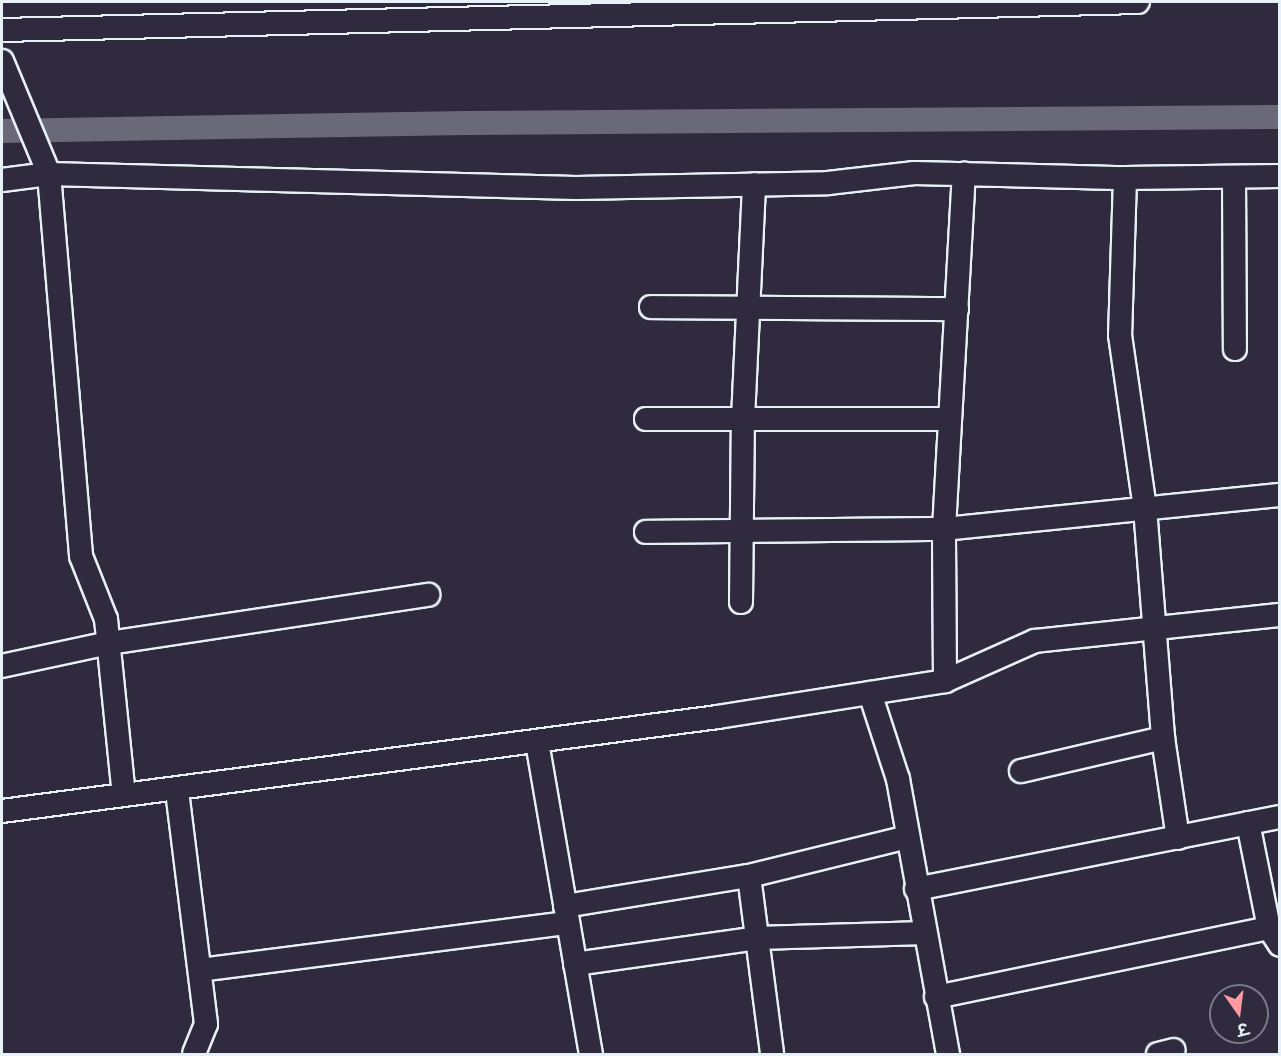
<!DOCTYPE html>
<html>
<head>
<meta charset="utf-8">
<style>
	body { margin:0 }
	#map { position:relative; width:1281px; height:1056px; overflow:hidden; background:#2f2a3d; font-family:"Patrick Hand","Playpen Sans Deva",sans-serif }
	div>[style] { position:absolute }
	.canal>* { height:24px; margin:-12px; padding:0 12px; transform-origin:12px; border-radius:12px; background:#696978 }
	.roads { filter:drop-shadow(2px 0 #e8f1f8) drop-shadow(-2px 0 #e8f1f8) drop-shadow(0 2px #e8f1f8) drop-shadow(0 -2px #e8f1f8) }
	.street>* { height:22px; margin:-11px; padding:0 11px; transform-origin:11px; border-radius:11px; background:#2f2a3d }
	span { translate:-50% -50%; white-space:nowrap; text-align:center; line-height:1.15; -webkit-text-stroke:4.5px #2f2a3d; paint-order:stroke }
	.frame { position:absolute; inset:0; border:3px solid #e8f1f8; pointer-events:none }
	.north { position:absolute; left:1209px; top:984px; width:60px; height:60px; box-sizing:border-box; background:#2f2a3d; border:2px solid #797a88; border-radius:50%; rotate:166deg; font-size:16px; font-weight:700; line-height:24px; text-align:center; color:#e8f1f8 }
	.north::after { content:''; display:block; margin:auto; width:21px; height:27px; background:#ff9aa2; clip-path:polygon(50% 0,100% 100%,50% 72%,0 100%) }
</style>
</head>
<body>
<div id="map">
	<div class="canal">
		<div style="left:2px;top:131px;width:465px;rotate:-1deg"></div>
		<div style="left:467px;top:123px;width:813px;rotate:-0.42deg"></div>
	</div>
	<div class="roads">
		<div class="street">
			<div style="left:2px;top:30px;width:1136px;rotate:-1.41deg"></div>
			<div style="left:2px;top:61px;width:122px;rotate:67.4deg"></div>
			<div style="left:49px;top:174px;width:383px;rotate:85.2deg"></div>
			<div style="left:81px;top:556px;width:68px;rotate:68.4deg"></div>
			<div style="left:106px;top:619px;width:177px;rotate:84.2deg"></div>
			<div style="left:1234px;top:177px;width:172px;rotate:89.7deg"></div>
			<div style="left:1125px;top:178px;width:157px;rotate:91.8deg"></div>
			<div style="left:1120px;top:335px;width:175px;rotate:81.8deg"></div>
			<div style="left:1145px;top:508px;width:231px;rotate:85.5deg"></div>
			<div style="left:1163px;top:738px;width:101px;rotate:81.5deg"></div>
			<div style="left:2px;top:180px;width:47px;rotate:-7.3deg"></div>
			<div style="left:49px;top:174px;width:527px;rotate:1.52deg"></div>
			<div style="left:576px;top:188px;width:252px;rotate:-1.1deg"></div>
			<div style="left:828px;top:183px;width:87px;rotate:-6.6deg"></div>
			<div style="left:914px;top:173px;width:211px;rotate:1.4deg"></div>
			<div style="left:1125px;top:178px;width:155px;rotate:-0.7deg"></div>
			<div style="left:651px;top:307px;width:306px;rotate:0.4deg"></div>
			<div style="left:646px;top:419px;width:304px"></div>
			<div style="left:646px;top:532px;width:298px;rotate:-0.6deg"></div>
			<div style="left:944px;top:529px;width:338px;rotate:-5.8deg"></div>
			<div style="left:741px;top:602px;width:183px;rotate:-89.4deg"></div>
			<div style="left:743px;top:419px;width:235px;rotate:-87.3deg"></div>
			<div style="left:2px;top:666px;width:109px;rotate:-12.1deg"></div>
			<div style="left:109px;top:643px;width:323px;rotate:-8.6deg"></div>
			<div style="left:945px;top:681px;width:152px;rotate:-90.4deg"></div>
			<div style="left:944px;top:529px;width:356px;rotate:-86.8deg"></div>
			<div style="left:870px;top:693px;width:90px;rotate:72deg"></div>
			<div style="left:898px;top:779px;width:280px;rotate:79.7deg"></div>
			<div style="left:537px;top:742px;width:317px;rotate:80.2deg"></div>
			<div style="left:1021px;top:771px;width:146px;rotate:-13.1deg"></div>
			<div style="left:177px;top:791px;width:235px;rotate:82.9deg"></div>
			<div style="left:206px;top:1024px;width:32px;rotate:112deg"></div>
			<div style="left:2px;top:811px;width:722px;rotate:-7.48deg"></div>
			<div style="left:718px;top:717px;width:230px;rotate:-9deg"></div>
			<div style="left:945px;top:681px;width:98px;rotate:-24deg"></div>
			<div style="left:1035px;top:641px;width:246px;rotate:-6.1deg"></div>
			<div style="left:1248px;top:823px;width:107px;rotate:78.7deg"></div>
			<div style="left:1269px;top:928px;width:20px;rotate:57deg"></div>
			<div style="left:749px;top:876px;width:179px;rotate:82.6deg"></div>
			<div style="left:916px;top:889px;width:371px;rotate:-11.2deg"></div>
			<div style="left:565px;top:906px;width:186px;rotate:-9.3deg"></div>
			<div style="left:749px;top:876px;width:164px;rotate:-13.8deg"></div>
			<div style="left:575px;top:964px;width:184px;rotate:-8.1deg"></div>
			<div style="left:757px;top:938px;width:168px;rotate:-1.7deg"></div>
			<div style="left:200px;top:970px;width:371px;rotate:-7.3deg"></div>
			<div style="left:936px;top:997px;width:340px;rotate:-11.7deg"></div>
			<div style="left:1158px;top:1054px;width:16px;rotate:-14deg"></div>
		</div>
	</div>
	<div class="frame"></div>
	<div class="north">उ</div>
</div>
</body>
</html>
